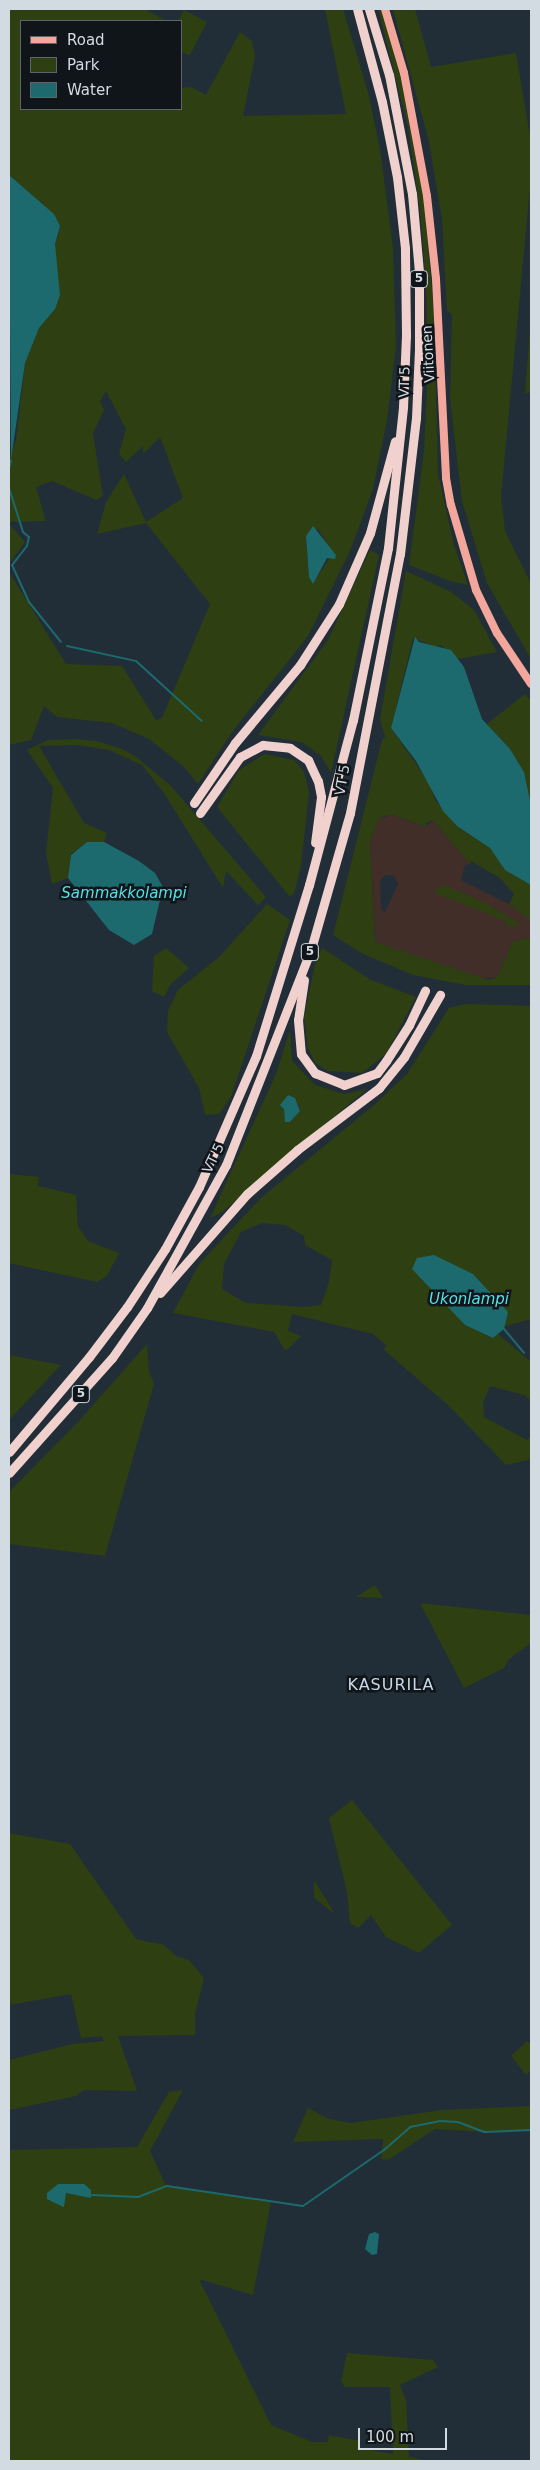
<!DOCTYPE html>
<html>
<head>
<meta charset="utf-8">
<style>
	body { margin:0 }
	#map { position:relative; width:540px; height:2470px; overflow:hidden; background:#212e38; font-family:"DejaVu Sans",sans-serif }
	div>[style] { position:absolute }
	.commercial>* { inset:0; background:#412e29 }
	.green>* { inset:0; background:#2e3f12 }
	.water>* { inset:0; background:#1c6a6d }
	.stream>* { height:2px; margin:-1px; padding:0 1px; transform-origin:1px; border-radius:1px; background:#1c6a6d }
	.major>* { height:8px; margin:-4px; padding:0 4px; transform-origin:4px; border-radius:4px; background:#f3a79c }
	.highway>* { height:9px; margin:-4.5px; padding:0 4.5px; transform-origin:4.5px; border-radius:4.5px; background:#f1d1cd }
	span { translate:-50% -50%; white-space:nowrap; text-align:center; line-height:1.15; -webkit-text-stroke:5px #10151a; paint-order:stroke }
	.shield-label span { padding:1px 4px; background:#10151a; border:1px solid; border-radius:4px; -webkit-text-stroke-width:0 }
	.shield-label { font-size:12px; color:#d3dbe2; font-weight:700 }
	.street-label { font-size:14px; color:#d3dbe2 }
	.water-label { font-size:15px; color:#52e2e6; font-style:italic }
	.quarter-label { font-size:16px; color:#c9d9e7; letter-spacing:1px }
	.frame { position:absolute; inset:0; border:10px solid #d3dbe2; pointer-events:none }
	.legend { position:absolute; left:20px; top:20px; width:162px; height:90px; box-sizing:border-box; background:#10151a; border:1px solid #5e646a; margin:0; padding:6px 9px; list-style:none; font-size:15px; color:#d3dbe2 }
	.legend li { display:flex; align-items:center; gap:10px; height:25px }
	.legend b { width:25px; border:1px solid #5e646a }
	.scale { position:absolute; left:358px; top:2428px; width:89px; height:22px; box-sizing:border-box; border:2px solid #d3dbe2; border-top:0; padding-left:6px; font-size:15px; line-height:18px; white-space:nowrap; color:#d3dbe2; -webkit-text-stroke:4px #10151a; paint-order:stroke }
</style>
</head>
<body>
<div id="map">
	<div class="commercial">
		<div style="clip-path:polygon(evenodd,394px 815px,425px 827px,433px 820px,470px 864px,465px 865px,461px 880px,521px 910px,531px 921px,531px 938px,513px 941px,497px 977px,479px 979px,375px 942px,370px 841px,379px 818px,394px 815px,385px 875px,394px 876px,398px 884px,385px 912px,381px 909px,380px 881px,385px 875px)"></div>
	</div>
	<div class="green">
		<div style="clip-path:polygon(evenodd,9px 9px,144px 9px,167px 21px,21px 21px,21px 109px,181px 109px,181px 88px,191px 87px,206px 95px,240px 32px,252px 41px,255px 56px,243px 116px,346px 114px,325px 9px,343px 9px,368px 92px,380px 149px,393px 248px,396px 346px,387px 420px,373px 489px,350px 551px,308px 636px,232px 732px,198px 784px,184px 767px,149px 739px,112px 723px,57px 717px,44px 706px,31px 740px,9px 745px,9px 572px,66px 664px,122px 666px,156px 720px,162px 718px,210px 604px,146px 523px,97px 534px,106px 502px,124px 474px,146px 522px,183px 498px,160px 437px,143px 454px,143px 446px,126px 462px,119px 454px,126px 429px,106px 391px,100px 401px,104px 410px,93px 433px,103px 496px,96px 500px,52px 481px,36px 487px,46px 521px,9px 522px,9px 458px,16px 440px,25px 363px,39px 328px,55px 309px,55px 244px,59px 232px,54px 214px,9px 175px,9px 9px,318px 529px,333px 553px,313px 583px,309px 577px,306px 536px,318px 529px)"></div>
		<div style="clip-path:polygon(378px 9px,381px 9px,400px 71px,424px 200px,434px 314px,438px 474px,454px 545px,468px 585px,450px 581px,409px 565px,424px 451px,428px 365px,426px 283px,420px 210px,408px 127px)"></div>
		<div style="clip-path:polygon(393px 9px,415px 9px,431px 67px,516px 53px,531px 142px,531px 177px,501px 496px,505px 531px,531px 584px,531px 659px,487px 583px,462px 501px,450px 399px,452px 314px,447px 311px,442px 219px,429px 142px)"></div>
		<div style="clip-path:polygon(184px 10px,207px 22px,190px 55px,181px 52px,181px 21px,178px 21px)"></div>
		<div style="clip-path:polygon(531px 313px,531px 392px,525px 394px)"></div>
		<div style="clip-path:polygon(9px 524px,25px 542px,9px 564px)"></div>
		<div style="clip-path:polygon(370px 550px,379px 555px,331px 773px,321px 756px,302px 742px,258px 735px,328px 640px)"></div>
		<div style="clip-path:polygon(406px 571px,451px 592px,474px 610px,497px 652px,458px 659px,441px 645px,436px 647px,413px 638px,391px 728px,430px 784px,435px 800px,457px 826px,490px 848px,505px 870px,531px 860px,531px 921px,509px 904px,514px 894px,500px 878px,471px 861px,470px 864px,433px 820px,426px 823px,426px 827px,394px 815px,385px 816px,379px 818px,370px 841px,375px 942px,489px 980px,497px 977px,513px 941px,531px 938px,531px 985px,466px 985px,413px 975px,361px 953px,333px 935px,382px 740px,385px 737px,380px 719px)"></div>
		<div style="clip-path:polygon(525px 694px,531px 701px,531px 805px,524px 772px,510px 749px,487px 724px)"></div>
		<div style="clip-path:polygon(76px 739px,97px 741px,122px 749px,135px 756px,170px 785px,266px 897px,258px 905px,226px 871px,223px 888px,164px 793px,142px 765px,109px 750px,77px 745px,39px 746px,84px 823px,107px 833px,104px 842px,87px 842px,71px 854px,68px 878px,52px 884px,46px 853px,53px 788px,27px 750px,48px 740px)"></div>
		<div style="clip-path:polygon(265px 754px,294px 760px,304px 772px,309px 792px,301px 866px,294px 894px,289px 896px,217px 807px,239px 770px)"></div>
		<div style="clip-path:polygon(447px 886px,487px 904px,517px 922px,520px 927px,505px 925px,506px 921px,435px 893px,438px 887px)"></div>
		<div style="clip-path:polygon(267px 904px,290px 920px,231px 1097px,219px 1114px,205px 1115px,199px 1088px,167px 1032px,168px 1011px,178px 990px,219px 957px)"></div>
		<div style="clip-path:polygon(166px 948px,189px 968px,170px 985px,164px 997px,152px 991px,154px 956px)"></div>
		<div style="clip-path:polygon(322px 948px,371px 980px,416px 997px,386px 1054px,362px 1073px,328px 1071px,315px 1063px,308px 1048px,304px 1017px,315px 964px)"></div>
		<div style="clip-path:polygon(evenodd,466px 1004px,531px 1006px,531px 1319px,503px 1327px,443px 1300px,465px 1325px,493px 1338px,498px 1334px,531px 1362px,531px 1401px,524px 1395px,490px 1386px,483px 1403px,484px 1417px,527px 1440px,531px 1436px,531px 1459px,506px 1465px,449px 1406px,384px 1350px,386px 1345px,373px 1334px,292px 1314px,288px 1331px,301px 1336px,287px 1350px,284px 1349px,274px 1332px,173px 1313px,199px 1264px,261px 1198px,374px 1105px,407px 1074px,449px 1008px,466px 1004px,262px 1223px,285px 1225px,304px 1236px,305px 1245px,332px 1260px,329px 1282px,321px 1305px,303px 1307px,246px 1303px,222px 1289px,224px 1264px,241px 1232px,262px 1223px)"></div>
		<div style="clip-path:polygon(evenodd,290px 1030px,292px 1061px,315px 1085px,344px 1094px,367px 1089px,221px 1213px,210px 1218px,276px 1074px,290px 1030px,288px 1095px,299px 1105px,300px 1111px,290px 1122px,284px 1116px,288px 1095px)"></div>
		<div style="clip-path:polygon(9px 1174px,39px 1177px,38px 1186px,76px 1195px,78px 1226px,88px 1241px,119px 1253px,107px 1276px,97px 1282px,9px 1263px)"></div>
		<div style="clip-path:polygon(147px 1344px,149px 1371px,154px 1384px,105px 1556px,9px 1544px,9px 1492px,78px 1422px)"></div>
		<div style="clip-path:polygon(9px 1355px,61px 1365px,9px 1420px)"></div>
		<div style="clip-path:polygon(375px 1585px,383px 1598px,356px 1597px)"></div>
		<div style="clip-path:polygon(420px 1603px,531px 1615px,531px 1643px,509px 1659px,504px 1668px,464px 1688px)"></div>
		<div style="clip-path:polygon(352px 1800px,452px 1925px,419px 1953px,386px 1937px,371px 1915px,358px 1928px,350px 1923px,347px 1892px,329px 1818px)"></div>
		<div style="clip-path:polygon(9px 1833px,70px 1844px,136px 1939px,164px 1945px,176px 1956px,189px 1960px,204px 1978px,195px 2014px,195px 2035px,118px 2036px,137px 2091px,84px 2090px,76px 2096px,9px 2110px,9px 2060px,73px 2044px,104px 2041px,102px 2036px,81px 2038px,71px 1994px,9px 2005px)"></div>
		<div style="clip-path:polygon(314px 1880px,335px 1914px,314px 1898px)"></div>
		<div style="clip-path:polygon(527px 2041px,531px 2044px,531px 2071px,526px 2075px,511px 2056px)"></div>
		<div style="clip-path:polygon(evenodd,183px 2090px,150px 2151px,166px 2186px,271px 2202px,253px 2295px,199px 2279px,271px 2425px,312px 2442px,328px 2442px,329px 2435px,360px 2441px,359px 2448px,393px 2454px,390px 2387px,345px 2387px,341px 2382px,347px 2353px,433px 2360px,438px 2367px,400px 2385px,406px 2400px,409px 2457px,429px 2461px,9px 2461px,9px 2150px,137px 2147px,169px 2092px,183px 2090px,58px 2184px,69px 2185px,84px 2184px,76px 2195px,66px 2193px,65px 2197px,58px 2184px)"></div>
		<div style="clip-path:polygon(531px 2106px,531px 2130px,486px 2132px,435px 2129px,388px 2160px,381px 2159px,383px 2139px,293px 2142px,308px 2108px,329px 2119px,351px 2123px,442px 2110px)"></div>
	</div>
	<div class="water">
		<div style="clip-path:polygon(9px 175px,54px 214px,60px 226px,55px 244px,60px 295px,55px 309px,39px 328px,25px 363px,11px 460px)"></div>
		<div style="clip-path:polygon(313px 526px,336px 555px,335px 559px,327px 558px,313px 584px,309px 577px,306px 536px)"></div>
		<div style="clip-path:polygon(415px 637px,419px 642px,451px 650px,464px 667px,482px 719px,510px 749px,524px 772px,531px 805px,531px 885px,505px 870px,490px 848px,457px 826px,443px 811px,416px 761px,391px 728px)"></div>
		<div style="clip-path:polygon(87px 842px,104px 842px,139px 861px,155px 873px,163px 887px,152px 934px,134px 945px,109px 930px,68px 878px,71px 855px)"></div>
		<div style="clip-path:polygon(288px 1095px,295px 1098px,300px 1111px,290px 1122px,285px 1122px,284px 1109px,280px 1105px)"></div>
		<div style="clip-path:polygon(434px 1255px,473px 1274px,508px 1312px,504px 1329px,493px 1338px,465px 1325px,412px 1269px,417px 1258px)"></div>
		<div style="clip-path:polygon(58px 2184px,84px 2184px,91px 2190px,91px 2198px,66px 2193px,64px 2207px,57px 2204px,47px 2199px,47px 2193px)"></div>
		<div style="clip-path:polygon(375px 2232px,379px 2234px,377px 2254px,372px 2255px,365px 2249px,369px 2234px)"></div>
	</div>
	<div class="stream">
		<div style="left:9px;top:469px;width:9px;rotate:-77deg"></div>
		<div style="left:9px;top:488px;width:46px;rotate:72.3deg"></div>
		<div style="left:23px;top:532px;width:8px;rotate:40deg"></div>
		<div style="left:29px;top:537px;width:9px;rotate:103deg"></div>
		<div style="left:27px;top:546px;width:24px;rotate:128deg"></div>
		<div style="left:12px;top:565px;width:41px;rotate:65.3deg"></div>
		<div style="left:29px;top:602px;width:51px;rotate:51.3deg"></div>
		<div style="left:67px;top:646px;width:71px;rotate:12.3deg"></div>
		<div style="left:136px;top:661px;width:89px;rotate:42.3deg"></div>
		<div style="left:504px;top:1329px;width:31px;rotate:50deg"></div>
		<div style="left:531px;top:1372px;width:7px;rotate:90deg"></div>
		<div style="left:92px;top:2195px;width:46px;rotate:2.5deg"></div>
		<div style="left:138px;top:2197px;width:31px;rotate:-21deg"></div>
		<div style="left:167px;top:2186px;width:137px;rotate:8.4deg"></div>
		<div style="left:303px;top:2206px;width:98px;rotate:-34.7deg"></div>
		<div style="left:384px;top:2150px;width:35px;rotate:-41deg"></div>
		<div style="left:410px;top:2127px;width:31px;rotate:-11deg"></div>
		<div style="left:440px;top:2121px;width:18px;rotate:3deg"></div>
		<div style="left:458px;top:2122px;width:28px;rotate:21deg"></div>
		<div style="left:484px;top:2132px;width:47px;rotate:-2.4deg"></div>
	</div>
	<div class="major">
		<div style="left:385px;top:9px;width:67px;rotate:73.5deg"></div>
		<div style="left:404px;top:73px;width:125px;rotate:79.4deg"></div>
		<div style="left:427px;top:196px;width:83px;rotate:83.8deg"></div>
		<div style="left:436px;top:279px;width:199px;rotate:87.1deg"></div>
		<div style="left:446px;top:478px;width:27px;rotate:80deg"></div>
		<div style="left:451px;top:505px;width:89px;rotate:73.6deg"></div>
		<div style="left:476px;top:590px;width:48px;rotate:64deg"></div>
		<div style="left:497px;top:633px;width:61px;rotate:56.3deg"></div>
	</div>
	<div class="highway">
		<div style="left:194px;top:803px;width:73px;rotate:-55.7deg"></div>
		<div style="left:235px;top:743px;width:102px;rotate:-50.2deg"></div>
		<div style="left:300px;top:665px;width:72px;rotate:-57.4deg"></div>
		<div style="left:339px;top:604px;width:77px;rotate:-66.4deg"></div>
		<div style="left:370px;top:533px;width:95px;rotate:-74.8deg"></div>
		<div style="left:200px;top:813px;width:69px;rotate:-54.5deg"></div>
		<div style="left:240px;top:757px;width:26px;rotate:-28deg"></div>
		<div style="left:263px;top:745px;width:27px;rotate:6deg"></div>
		<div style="left:290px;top:748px;width:22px;rotate:34deg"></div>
		<div style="left:308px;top:760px;width:23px;rotate:65deg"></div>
		<div style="left:318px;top:781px;width:16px;rotate:79deg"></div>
		<div style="left:321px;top:797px;width:46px;rotate:97.4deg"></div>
		<div style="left:304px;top:980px;width:40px;rotate:98.5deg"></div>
		<div style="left:298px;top:1020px;width:34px;rotate:85deg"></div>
		<div style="left:301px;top:1054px;width:24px;rotate:54deg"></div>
		<div style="left:315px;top:1073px;width:31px;rotate:22deg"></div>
		<div style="left:344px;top:1085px;width:35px;rotate:-20deg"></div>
		<div style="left:377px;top:1073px;width:15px;rotate:-53deg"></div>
		<div style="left:386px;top:1061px;width:43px;rotate:-57.4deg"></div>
		<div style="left:409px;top:1025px;width:38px;rotate:-65deg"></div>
		<div style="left:160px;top:1293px;width:132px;rotate:-48.7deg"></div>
		<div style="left:247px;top:1194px;width:67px;rotate:-41.3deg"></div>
		<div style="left:297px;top:1150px;width:103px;rotate:-37.1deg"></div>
		<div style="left:379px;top:1088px;width:40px;rotate:-51deg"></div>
		<div style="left:404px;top:1057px;width:72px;rotate:-59.9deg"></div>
		<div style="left:9px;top:1452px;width:124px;rotate:-49.9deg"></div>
		<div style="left:89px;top:1357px;width:63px;rotate:-52.8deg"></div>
		<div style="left:127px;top:1307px;width:69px;rotate:-56.8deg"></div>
		<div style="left:165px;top:1249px;width:71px;rotate:-61.3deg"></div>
		<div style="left:199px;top:1187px;width:143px;rotate:-66.5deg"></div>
		<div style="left:256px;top:1056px;width:179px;rotate:-72.8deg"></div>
		<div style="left:309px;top:885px;width:171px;rotate:-75.1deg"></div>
		<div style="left:353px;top:720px;width:176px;rotate:-78.5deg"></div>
		<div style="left:388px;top:548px;width:142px;rotate:-83.9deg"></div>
		<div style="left:403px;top:407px;width:72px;rotate:-87.6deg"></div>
		<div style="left:406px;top:335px;width:87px;rotate:-90.7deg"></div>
		<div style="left:405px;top:248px;width:71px;rotate:-96.4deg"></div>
		<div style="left:397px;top:177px;width:76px;rotate:-101.3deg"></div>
		<div style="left:382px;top:102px;width:96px;rotate:-105deg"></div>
		<div style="left:9px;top:1473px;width:154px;rotate:-48.2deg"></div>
		<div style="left:112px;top:1358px;width:61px;rotate:-55deg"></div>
		<div style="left:147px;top:1308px;width:163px;rotate:-61.1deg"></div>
		<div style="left:226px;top:1165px;width:232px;rotate:-68.5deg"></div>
		<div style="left:311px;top:949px;width:141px;rotate:-74deg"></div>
		<div style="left:350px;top:813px;width:264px;rotate:-79.1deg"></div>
		<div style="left:400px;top:554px;width:137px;rotate:-83.3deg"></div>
		<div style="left:416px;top:418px;width:68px;rotate:-87.5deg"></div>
		<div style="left:419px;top:350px;width:78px;rotate:-90deg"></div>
		<div style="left:419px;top:272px;width:78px;rotate:-95.1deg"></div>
		<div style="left:412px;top:194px;width:121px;rotate:-100.9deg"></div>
		<div style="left:389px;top:75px;width:69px;rotate:-106.9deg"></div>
	</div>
	<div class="shield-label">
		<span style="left:419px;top:279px">5</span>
		<span style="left:310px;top:952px">5</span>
		<span style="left:81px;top:1394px">5</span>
	</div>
	<div class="street-label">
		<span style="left:428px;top:354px;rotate:-93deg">Viitonen</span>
		<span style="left:404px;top:382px;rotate:-88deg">VT 5</span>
		<span style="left:342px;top:780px;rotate:-80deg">VT 5</span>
		<span style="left:213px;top:1158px;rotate:-64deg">VT 5</span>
	</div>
	<div class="water-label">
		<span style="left:124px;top:894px">Sammakkolampi</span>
		<span style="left:469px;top:1300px">Ukonlampi</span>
	</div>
	<div class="quarter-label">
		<span style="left:391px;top:1685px">KASURILA</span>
	</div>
	<div class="frame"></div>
	<ul class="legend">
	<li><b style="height:6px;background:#f3a79c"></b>Road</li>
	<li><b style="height:14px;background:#2e3f12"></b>Park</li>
	<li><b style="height:14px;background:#1c6a6d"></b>Water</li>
	</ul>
	<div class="scale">100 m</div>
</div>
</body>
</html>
